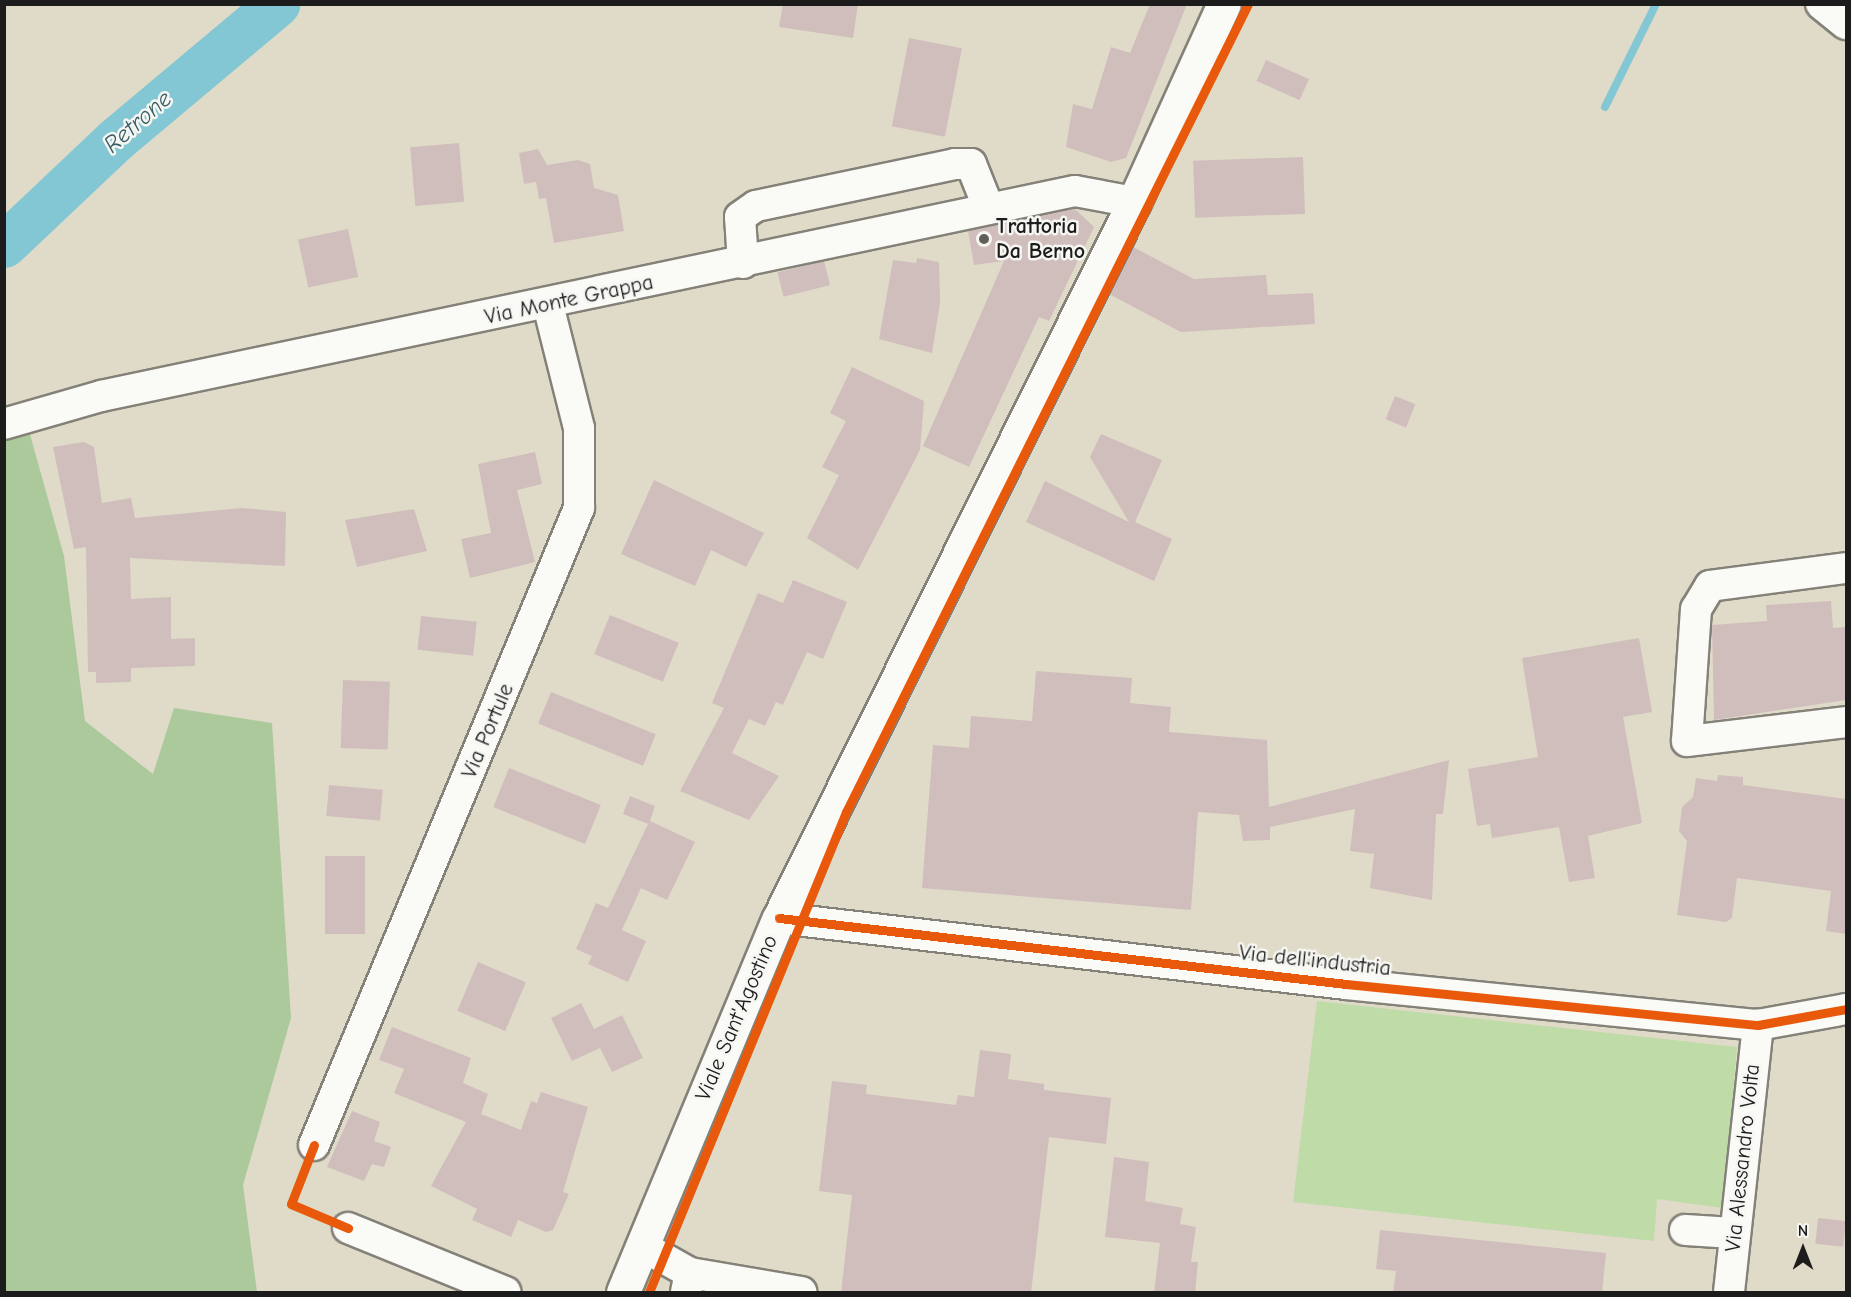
<!DOCTYPE html>
<html>
<head>
<meta charset="utf-8">
<style>
	body { margin:0 }
	#map { position:relative; width:1851px; height:1297px; overflow:hidden; background:#e0dbc8; font-family:"Comic Neue",sans-serif }
	div>[style] { position:absolute }
	.green>* { inset:0; background:#bedba8 }
	.forest>* { inset:0; background:#acc99c }
	.stream>* { height:8px; margin:-4px; padding:0 4px; transform-origin:4px; border-radius:4px; background:#82c7d3 }
	.river>* { height:45px; margin:-22.5px; padding:0 22.5px; transform-origin:22.5px; border-radius:22.5px; background:#82c7d3 }
	.building>* { inset:0; background:#d0bebc; transform-origin:0 0 }
	.roads { filter:drop-shadow(2px 0 #848178) drop-shadow(-2px 0 #848178) drop-shadow(0 2px #848178) drop-shadow(0 -2px #848178) }
	.minor>* { height:30px; margin:-15px; padding:0 15px; transform-origin:15px; border-radius:15px; background:#fafaf7 }
	.major>* { height:33px; margin:-16.5px; padding:0 16.5px; transform-origin:16.5px; border-radius:16.5px; background:#fafaf7 }
	.cycleway>* { height:9px; margin:-4.5px; padding:0 4.5px; transform-origin:4.5px; border-radius:4.5px; background:#e8590c }
	.dots>* { width:16px; height:16px; translate:-50% -50%; box-sizing:border-box; border:3px solid #f6f6f2; border-radius:50% }
	span { translate:-50% -50%; white-space:nowrap; text-align:center; line-height:1.15; -webkit-text-stroke:5px #f6f6f2; paint-order:stroke }
	.poi-label { font-size:22px; color:#1c1c1c; font-weight:700 }
	.left { translate:0 -50%; text-align:left }
	.street-label { font-size:22px; color:#1c1c1c }
	.water-label { font-size:24px; color:#355d67; font-style:italic }
	.frame { position:absolute; inset:0; border:6px solid #1c1c1c; pointer-events:none }
	.north { position:absolute; left:1773px; top:1219px; width:60px; height:60px; -webkit-text-stroke:4px #f6f6f2; paint-order:stroke; rotate:0deg; font-size:16px; font-weight:700; line-height:24px; text-align:center; color:#1c1c1c }
	.north::after { content:''; display:block; margin:auto; width:21px; height:27px; background:#1c1c1c; clip-path:polygon(50% 0,100% 100%,50% 72%,0 100%) }
</style>
</head>
<body>
<div id="map">
	<div class="green">
		<div style="clip-path:polygon(1317px 1001px,1737px 1047px,1723px 1208px,1657px 1199px,1654px 1241px,1293px 1202px)"></div>
	</div>
	<div class="forest">
		<div style="clip-path:polygon(26px 420px,64px 556px,85px 721px,153px 774px,174px 708px,272px 723px,291px 1018px,243px 1185px,257px 1292px,5px 1292px,4px 432px)"></div>
	</div>
	<div class="stream">
		<div style="left:1605px;top:107px;width:115px;rotate:-63.7deg"></div>
	</div>
	<div class="river">
		<div style="left:4px;top:245px;width:153px;rotate:-43.4deg"></div>
		<div style="left:115px;top:140px;width:212px;rotate:-40deg"></div>
	</div>
	<div class="building">
		<div style="clip-path:polygon(783px 4px,858px 4px,853px 38px,779px 27px)"></div>
		<div style="clip-path:polygon(1150px 4px,1187px 4px,1126px 158px,1111px 162px,1066px 147px,1073px 104px,1092px 109px,1111px 47px,1130px 53px)"></div>
		<div style="left:909px;top:38px;width:54px;height:90px;rotate:11deg"></div>
		<div style="left:1266px;top:60px;width:47px;height:23px;rotate:24deg"></div>
		<div style="left:459px;top:143px;width:59px;height:49px;rotate:85deg"></div>
		<div style="clip-path:polygon(538px 149px,547px 165px,578px 160px,590px 164px,594px 188px,618px 195px,624px 231px,554px 243px,546px 198px,539px 199px,536px 182px,524px 184px,519px 153px)"></div>
		<div style="left:1303px;top:157px;width:57px;height:110px;rotate:88deg"></div>
		<div style="clip-path:polygon(1075px 209px,1094px 227px,1049px 321px,1039px 317px,969px 467px,923px 446px,1004px 261px,974px 265px,968px 231px)"></div>
		<div style="left:348px;top:229px;width:49px;height:51px;rotate:78deg"></div>
		<div style="clip-path:polygon(1133px 247px,1194px 279px,1266px 275px,1268px 295px,1313px 293px,1315px 324px,1181px 332px,1109px 294px)"></div>
		<div style="clip-path:polygon(917px 258px,939px 262px,940px 303px,932px 353px,879px 339px,893px 260px,916px 263px)"></div>
		<div style="left:824px;top:261px;width:25px;height:48px;rotate:76deg"></div>
		<div style="clip-path:polygon(852px 367px,924px 401px,920px 450px,858px 570px,807px 538px,839px 475px,822px 467px,846px 421px,830px 413px)"></div>
		<div style="left:1395px;top:396px;width:22px;height:25px;rotate:22deg"></div>
		<div style="clip-path:polygon(1101px 434px,1162px 460px,1135px 522px,1172px 539px,1154px 581px,1026px 522px,1045px 481px,1129px 522px,1090px 457px)"></div>
		<div style="clip-path:polygon(84px 442px,94px 447px,102px 503px,131px 498px,135px 518px,242px 508px,286px 512px,285px 566px,130px 558px,131px 599px,171px 597px,171px 639px,195px 638px,195px 666px,131px 668px,131px 682px,96px 683px,96px 672px,88px 672px,86px 547px,74px 549px,53px 447px)"></div>
		<div style="clip-path:polygon(535px 452px,542px 484px,517px 490px,535px 562px,470px 578px,461px 539px,491px 533px,478px 464px)"></div>
		<div style="clip-path:polygon(654px 480px,764px 533px,746px 567px,711px 550px,695px 586px,621px 554px)"></div>
		<div style="clip-path:polygon(414px 509px,427px 551px,357px 567px,345px 520px)"></div>
		<div style="clip-path:polygon(793px 580px,847px 602px,823px 659px,807px 652px,783px 705px,776px 702px,765px 726px,749px 719px,732px 753px,779px 776px,749px 820px,680px 791px,724px 708px,712px 703px,758px 593px,783px 603px)"></div>
		<div style="clip-path:polygon(1831px 601px,1833px 628px,1846px 627px,1846px 700px,1714px 720px,1712px 625px,1767px 621px,1766px 605px)"></div>
		<div style="left:610px;top:615px;width:74px;height:42px;rotate:22deg"></div>
		<div style="left:421px;top:616px;width:56px;height:34px;rotate:6deg"></div>
		<div style="clip-path:polygon(1639px 638px,1652px 712px,1623px 717px,1642px 823px,1588px 836px,1595px 878px,1569px 882px,1559px 827px,1492px 838px,1490px 824px,1477px 826px,1468px 769px,1538px 757px,1522px 658px)"></div>
		<div style="clip-path:polygon(1036px 671px,1132px 678px,1130px 703px,1171px 707px,1169px 732px,1267px 740px,1269px 807px,1449px 760px,1443px 814px,1436px 814px,1432px 900px,1370px 888px,1374px 854px,1350px 851px,1355px 809px,1270px 827px,1270px 840px,1243px 841px,1239px 815px,1198px 812px,1191px 910px,922px 888px,933px 745px,969px 748px,971px 716px,1032px 721px)"></div>
		<div style="left:343px;top:680px;width:47px;height:68px;rotate:2deg"></div>
		<div style="left:551px;top:692px;width:113px;height:34px;rotate:22deg"></div>
		<div style="left:509px;top:768px;width:99px;height:42px;rotate:22deg"></div>
		<div style="clip-path:polygon(1718px 775px,1743px 777px,1743px 785px,1846px 799px,1846px 934px,1826px 931px,1831px 891px,1737px 878px,1732px 918px,1726px 922px,1677px 915px,1687px 841px,1679px 831px,1682px 807px,1693px 797px,1696px 778px,1717px 781px)"></div>
		<div style="left:329px;top:785px;width:54px;height:31px;rotate:5deg"></div>
		<div style="clip-path:polygon(630px 796px,655px 806px,650px 821px,695px 842px,667px 900px,641px 888px,622px 930px,646px 941px,628px 982px,588px 964px,592px 956px,576px 949px,596px 903px,608px 908px,648px 824px,623px 814px)"></div>
		<div style="left:325px;top:856px;width:40px;height:78px"></div>
		<div style="left:478px;top:962px;width:52px;height:53px;rotate:23deg"></div>
		<div style="clip-path:polygon(581px 1003px,594px 1029px,622px 1015px,643px 1058px,612px 1072px,600px 1048px,572px 1061px,551px 1018px)"></div>
		<div style="clip-path:polygon(392px 1027px,471px 1058px,463px 1083px,488px 1094px,481px 1114px,521px 1130px,531px 1101px,537px 1103px,541px 1092px,588px 1107px,563px 1192px,569px 1194px,553px 1230px,546px 1232px,518px 1220px,511px 1237px,472px 1220px,477px 1209px,431px 1186px,466px 1122px,394px 1093px,404px 1069px,379px 1060px)"></div>
		<div style="clip-path:polygon(980px 1050px,1011px 1054px,1008px 1079px,1044px 1084px,1044px 1090px,1111px 1098px,1106px 1144px,1049px 1137px,1031px 1293px,841px 1293px,852px 1195px,819px 1191px,832px 1081px,867px 1085px,866px 1094px,956px 1105px,958px 1095px,974px 1097px)"></div>
		<div style="clip-path:polygon(352px 1111px,380px 1122px,374px 1141px,391px 1147px,384px 1167px,372px 1164px,364px 1181px,327px 1167px)"></div>
		<div style="clip-path:polygon(1114px 1157px,1149px 1162px,1145px 1201px,1183px 1208px,1180px 1224px,1196px 1227px,1191px 1262px,1198px 1262px,1195px 1293px,1154px 1293px,1160px 1243px,1105px 1237px)"></div>
		<div style="left:1818px;top:1218px;width:28px;height:26px;rotate:6deg"></div>
		<div style="clip-path:polygon(1380px 1230px,1606px 1253px,1602px 1293px,1393px 1293px,1396px 1271px,1376px 1269px)"></div>
	</div>
	<div class="roads">
		<div class="minor">
			<div style="left:1821px;top:4px;width:32px;rotate:39deg"></div>
			<div style="left:743px;top:263px;width:46px;rotate:-93.7deg"></div>
			<div style="left:740px;top:217px;width:19px;rotate:-35deg"></div>
			<div style="left:756px;top:206px;width:203px;rotate:-11.9deg"></div>
			<div style="left:955px;top:164px;width:16px"></div>
			<div style="left:971px;top:164px;width:48px;rotate:68.2deg"></div>
			<div style="left:4px;top:424px;width:101px;rotate:-16.1deg"></div>
			<div style="left:101px;top:396px;width:995px;rotate:-11.89deg"></div>
			<div style="left:1075px;top:191px;width:60px;rotate:10.6deg"></div>
			<div style="left:1846px;top:568px;width:137px;rotate:172.5deg"></div>
			<div style="left:1710px;top:586px;width:27px;rotate:121deg"></div>
			<div style="left:1696px;top:609px;width:132px;rotate:93.9deg"></div>
			<div style="left:1687px;top:741px;width:160px;rotate:-6.8deg"></div>
			<div style="left:779px;top:918px;width:571px;rotate:6.64deg"></div>
			<div style="left:1346px;top:984px;width:414px;rotate:5.7deg"></div>
			<div style="left:1758px;top:1025px;width:89px;rotate:-10.3deg"></div>
			<div style="left:314px;top:1145px;width:690px;rotate:-67.41deg"></div>
			<div style="left:579px;top:508px;width:80px;rotate:-90deg"></div>
			<div style="left:579px;top:428px;width:127px;rotate:-104.1deg"></div>
			<div style="left:348px;top:1228px;width:170px;rotate:22.1deg"></div>
			<div style="left:1685px;top:1230px;width:49px;rotate:3.5deg"></div>
			<div style="left:642px;top:1246px;width:55px;rotate:29.4deg"></div>
			<div style="left:690px;top:1273px;width:19px;rotate:102deg"></div>
			<div style="left:690px;top:1273px;width:113px;rotate:9.7deg"></div>
			<div style="left:1729px;top:1292px;width:269px;rotate:-83.8deg"></div>
		</div>
		<div class="major">
			<div style="left:623px;top:1292px;width:405px;rotate:-67.4deg"></div>
			<div style="left:779px;top:918px;width:799px;rotate:-63.63deg"></div>
			<div style="left:1134px;top:202px;width:217px;rotate:-65.6deg"></div>
		</div>
	</div>
	<div class="cycleway">
		<div style="left:779px;top:918px;width:571px;rotate:6.64deg"></div>
		<div style="left:1346px;top:984px;width:414px;rotate:5.7deg"></div>
		<div style="left:1758px;top:1025px;width:89px;rotate:-10.3deg"></div>
		<div style="left:314px;top:1145px;width:63px;rotate:111.3deg"></div>
		<div style="left:291px;top:1204px;width:62px;rotate:22.8deg"></div>
		<div style="left:649px;top:1292px;width:519px;rotate:-67.69deg"></div>
		<div style="left:846px;top:812px;width:902px;rotate:-63.55deg"></div>
	</div>
	<div class="dots">
		<div style="left:984px;top:239px;background:#615f58"></div>
	</div>
	<div class="poi-label">
		<span class="left" style="left:996px;top:239px">Trattoria<br>Da Berno</span>
	</div>
	<div class="street-label">
		<span style="left:569px;top:300px;rotate:-12deg">Via Monte Grappa</span>
		<span style="left:488px;top:731px;rotate:-67deg">Via Portule</span>
		<span style="left:1315px;top:961px;rotate:6deg">Via dell'industria</span>
		<span style="left:737px;top:1018px;rotate:-67deg">Viale Sant'Agostino</span>
		<span style="left:1743px;top:1158px;rotate:-84deg">Via Alessandro Volta</span>
	</div>
	<div class="water-label">
		<span style="left:138px;top:122px;rotate:-41deg">Retrone</span>
	</div>
	<div class="frame"></div>
	<div class="north">N</div>
</div>
</body>
</html>
